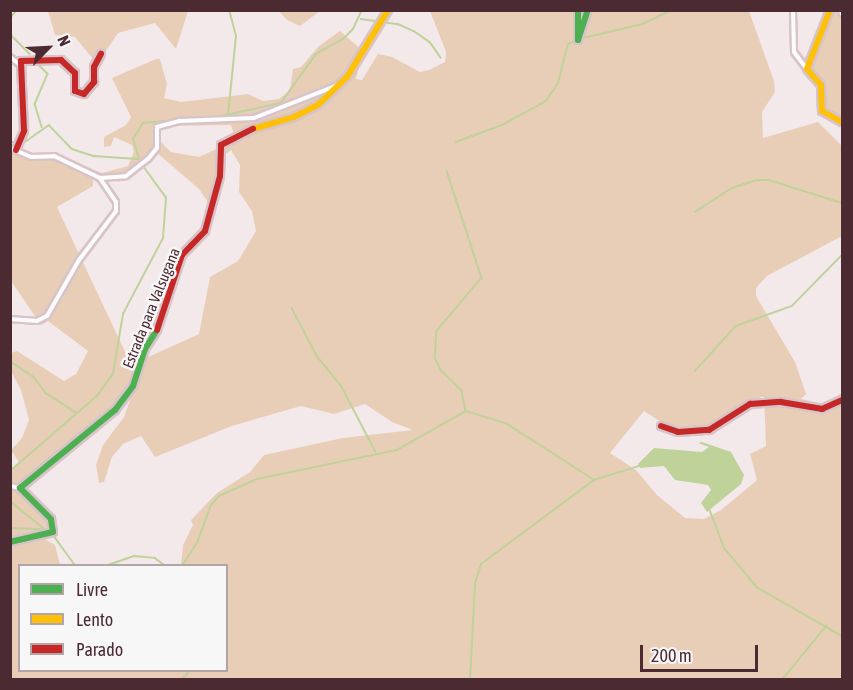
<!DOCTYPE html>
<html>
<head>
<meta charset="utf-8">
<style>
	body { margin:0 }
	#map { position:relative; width:853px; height:690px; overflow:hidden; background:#f3e9eb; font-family:"Asap Condensed",sans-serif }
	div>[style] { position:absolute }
	.green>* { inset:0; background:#e9ceb7 }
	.water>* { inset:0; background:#bfd29a }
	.stream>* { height:1.5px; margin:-0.75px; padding:0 0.75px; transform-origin:0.75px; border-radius:0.75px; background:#bfd29a }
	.roads { filter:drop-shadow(2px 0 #d8c4c8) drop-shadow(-2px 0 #d8c4c8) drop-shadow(0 2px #d8c4c8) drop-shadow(0 -2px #d8c4c8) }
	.street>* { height:4px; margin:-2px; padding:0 2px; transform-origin:2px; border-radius:2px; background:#fdfcfc }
	.fast>* { height:6px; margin:-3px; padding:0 3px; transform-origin:3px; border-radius:3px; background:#4caf50 }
	.slow>* { height:6px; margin:-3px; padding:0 3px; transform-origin:3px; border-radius:3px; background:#ffc107 }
	.jam>* { height:6px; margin:-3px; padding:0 3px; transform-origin:3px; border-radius:3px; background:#c62828 }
	span { translate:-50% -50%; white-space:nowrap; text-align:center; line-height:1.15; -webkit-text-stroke:5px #f7f7f7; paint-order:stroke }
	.street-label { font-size:15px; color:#4b2a32 }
	.frame { position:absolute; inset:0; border:12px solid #4b2a32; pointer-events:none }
	.legend { position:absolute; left:18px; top:564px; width:210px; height:108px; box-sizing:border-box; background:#f7f7f7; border:2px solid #b2a5a8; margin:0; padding:8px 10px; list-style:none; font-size:18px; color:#4b2a32 }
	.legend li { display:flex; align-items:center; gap:12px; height:30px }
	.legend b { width:30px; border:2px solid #b2a5a8 }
	.north { position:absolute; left:18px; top:18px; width:60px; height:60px; -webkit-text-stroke:4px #f7f7f7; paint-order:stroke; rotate:66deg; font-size:16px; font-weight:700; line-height:24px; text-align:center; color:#4b2a32 }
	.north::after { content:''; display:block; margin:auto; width:21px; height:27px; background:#4b2a32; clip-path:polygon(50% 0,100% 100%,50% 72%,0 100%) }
	.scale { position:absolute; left:640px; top:645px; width:118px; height:27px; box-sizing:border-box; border:3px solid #4b2a32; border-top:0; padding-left:8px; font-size:18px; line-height:21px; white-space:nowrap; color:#4b2a32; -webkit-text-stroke:4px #f7f7f7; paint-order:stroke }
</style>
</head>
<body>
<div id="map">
	<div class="green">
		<div style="clip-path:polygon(48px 11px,188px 11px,176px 49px,155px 23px,118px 33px,97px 64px,75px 37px,55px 35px)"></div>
		<div style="clip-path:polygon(279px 11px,320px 11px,300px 26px,287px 20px)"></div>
		<div style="clip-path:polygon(evenodd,430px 11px,749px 11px,774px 81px,775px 92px,762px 112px,763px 138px,818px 122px,842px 146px,842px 236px,767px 276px,756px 288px,756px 296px,795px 362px,806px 394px,801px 399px,823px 404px,842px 393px,842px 679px,11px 679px,10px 470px,19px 462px,11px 450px,22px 438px,29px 420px,21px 390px,11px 371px,11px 353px,17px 351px,64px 381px,76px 374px,88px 351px,48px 321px,41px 325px,11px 281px,11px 148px,39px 161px,59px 159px,102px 173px,128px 166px,134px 152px,132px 145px,114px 137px,111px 146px,104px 147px,104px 137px,126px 125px,131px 117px,112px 78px,156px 59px,160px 59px,167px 84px,164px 98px,181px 102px,248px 94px,263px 101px,279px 99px,290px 90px,293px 69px,301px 67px,319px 46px,340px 31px,363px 51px,356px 79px,362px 80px,378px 54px,392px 57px,420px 72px,429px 70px,445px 62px,446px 52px,430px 11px,231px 125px,236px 140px,199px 157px,171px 152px,158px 139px,157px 128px,161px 126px,231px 125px,430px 11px,231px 150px,240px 165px,239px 192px,252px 211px,256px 231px,238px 261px,210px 277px,199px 334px,146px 358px,135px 373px,57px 207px,93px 186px,93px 176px,119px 182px,156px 152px,199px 189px,212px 208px,224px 171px,221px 158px,231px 150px,430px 11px,132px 395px,124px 417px,103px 445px,96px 465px,99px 483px,104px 482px,112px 457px,123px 444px,141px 436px,155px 457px,232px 426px,301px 406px,334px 414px,365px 404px,392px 422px,413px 430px,343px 438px,264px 455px,250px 472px,217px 493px,191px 520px,193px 525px,183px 545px,181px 565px,226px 566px,226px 670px,20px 670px,20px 566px,60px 565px,55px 545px,46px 540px,49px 514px,21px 492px,132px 395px,430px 11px,761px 397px,764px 397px,766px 446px,750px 454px,757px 480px,721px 510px,704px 519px,685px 518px,657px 495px,636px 470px,610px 453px,644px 411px,675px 431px,707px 428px,761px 397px)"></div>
		<div style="clip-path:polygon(830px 11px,842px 13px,842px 122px,823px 115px,819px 99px,822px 88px,808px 68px)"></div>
	</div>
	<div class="water">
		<div style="clip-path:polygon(702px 442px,731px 452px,744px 475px,741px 484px,707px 512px,701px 503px,711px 490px,708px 485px,675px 480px,664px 466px,640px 468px,638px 464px,654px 448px,702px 452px,709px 447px,698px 443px)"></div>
	</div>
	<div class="stream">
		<div style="left:10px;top:18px;width:11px;rotate:-49deg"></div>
		<div style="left:361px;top:19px;width:37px;rotate:8deg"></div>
		<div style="left:398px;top:24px;width:17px;rotate:24deg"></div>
		<div style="left:414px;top:31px;width:19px;rotate:35deg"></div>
		<div style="left:430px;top:42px;width:19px;rotate:55deg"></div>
		<div style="left:10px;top:34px;width:28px;rotate:45deg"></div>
		<div style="left:583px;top:38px;width:62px;rotate:-13.1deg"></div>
		<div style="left:643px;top:24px;width:32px;rotate:-26deg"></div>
		<div style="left:35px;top:61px;width:18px;rotate:45deg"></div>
		<div style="left:48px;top:74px;width:33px;rotate:113deg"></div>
		<div style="left:35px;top:104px;width:24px;rotate:73deg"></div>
		<div style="left:228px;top:116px;width:80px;rotate:-84.3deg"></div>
		<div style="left:236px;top:36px;width:27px;rotate:-105deg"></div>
		<div style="left:212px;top:118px;width:71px;rotate:-12.3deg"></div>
		<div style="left:281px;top:103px;width:60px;rotate:-54.5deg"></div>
		<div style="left:316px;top:54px;width:31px;rotate:-29deg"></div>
		<div style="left:343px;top:39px;width:14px;rotate:-45deg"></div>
		<div style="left:353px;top:29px;width:21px;rotate:-65deg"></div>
		<div style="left:10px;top:141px;width:6px;rotate:18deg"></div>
		<div style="left:456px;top:142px;width:49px;rotate:-20.3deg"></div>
		<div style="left:502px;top:125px;width:50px;rotate:-28.6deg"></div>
		<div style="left:546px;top:101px;width:22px;rotate:-56deg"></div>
		<div style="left:558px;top:83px;width:40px;rotate:-75.6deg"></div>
		<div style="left:568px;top:44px;width:9px;rotate:-21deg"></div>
		<div style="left:22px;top:144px;width:33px;rotate:-35deg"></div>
		<div style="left:49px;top:125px;width:33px;rotate:46deg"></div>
		<div style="left:72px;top:149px;width:23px;rotate:18deg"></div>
		<div style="left:94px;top:156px;width:43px;rotate:4deg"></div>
		<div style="left:140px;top:162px;width:24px;rotate:-107deg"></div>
		<div style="left:133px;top:139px;width:19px;rotate:-58deg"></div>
		<div style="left:143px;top:123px;width:58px;rotate:-4.9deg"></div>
		<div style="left:447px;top:171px;width:113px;rotate:71.9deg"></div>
		<div style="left:482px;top:278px;width:70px;rotate:130.3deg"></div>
		<div style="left:437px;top:331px;width:27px;rotate:94deg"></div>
		<div style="left:435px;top:358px;width:13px;rotate:63deg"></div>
		<div style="left:441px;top:370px;width:30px;rotate:45deg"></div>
		<div style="left:462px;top:391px;width:20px;rotate:79deg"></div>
		<div style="left:695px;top:212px;width:44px;rotate:-33deg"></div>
		<div style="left:732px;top:188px;width:26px;rotate:-18deg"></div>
		<div style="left:757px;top:180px;width:12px"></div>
		<div style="left:769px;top:180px;width:77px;rotate:17.5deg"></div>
		<div style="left:292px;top:308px;width:54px;rotate:62.5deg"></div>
		<div style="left:317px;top:356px;width:40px;rotate:51deg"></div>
		<div style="left:342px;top:387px;width:73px;rotate:62.4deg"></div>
		<div style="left:10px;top:361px;width:29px;rotate:34deg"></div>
		<div style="left:34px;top:377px;width:20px;rotate:53deg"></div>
		<div style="left:46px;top:393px;width:35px;rotate:33deg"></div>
		<div style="left:695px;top:371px;width:61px;rotate:-47.7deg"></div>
		<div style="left:736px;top:326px;width:59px;rotate:-19.7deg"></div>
		<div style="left:792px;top:306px;width:71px;rotate:-45.6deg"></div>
		<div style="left:10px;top:471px;width:115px;rotate:-40.8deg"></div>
		<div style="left:97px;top:396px;width:27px;rotate:-54deg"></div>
		<div style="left:113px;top:374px;width:61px;rotate:-80.5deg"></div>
		<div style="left:123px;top:314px;width:86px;rotate:-62.2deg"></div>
		<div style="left:163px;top:238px;width:40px;rotate:-85.7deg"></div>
		<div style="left:166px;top:198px;width:37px;rotate:-126deg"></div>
		<div style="left:10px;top:501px;width:48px;rotate:39deg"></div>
		<div style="left:710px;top:510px;width:42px;rotate:69deg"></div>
		<div style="left:725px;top:549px;width:51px;rotate:49.8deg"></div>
		<div style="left:758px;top:588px;width:97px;rotate:29.7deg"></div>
		<div style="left:10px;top:528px;width:33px;rotate:2deg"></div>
		<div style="left:54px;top:536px;width:37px;rotate:54deg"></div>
		<div style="left:105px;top:566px;width:31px;rotate:-19deg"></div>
		<div style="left:134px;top:556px;width:21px;rotate:5deg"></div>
		<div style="left:155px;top:558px;width:14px;rotate:36deg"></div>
		<div style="left:170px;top:566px;width:8px"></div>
		<div style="left:182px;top:566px;width:27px;rotate:-57deg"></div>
		<div style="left:197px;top:543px;width:40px;rotate:-69.8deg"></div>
		<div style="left:211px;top:505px;width:12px;rotate:-48deg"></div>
		<div style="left:219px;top:496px;width:42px;rotate:-24.1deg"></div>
		<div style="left:257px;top:479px;width:143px;rotate:-11.7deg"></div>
		<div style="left:397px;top:450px;width:79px;rotate:-29.5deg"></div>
		<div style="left:466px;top:411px;width:42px;rotate:16.7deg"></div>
		<div style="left:506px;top:423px;width:103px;rotate:32.8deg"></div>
		<div style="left:182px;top:680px;width:13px;rotate:-51deg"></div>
		<div style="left:470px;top:680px;width:97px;rotate:-87deg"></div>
		<div style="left:475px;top:583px;width:20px;rotate:-72deg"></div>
		<div style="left:481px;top:564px;width:141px;rotate:-36.6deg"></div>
		<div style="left:594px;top:480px;width:47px;rotate:-17.3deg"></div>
		<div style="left:782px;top:680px;width:70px;rotate:-50.8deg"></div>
	</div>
	<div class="roads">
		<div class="street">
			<div style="left:793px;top:10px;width:42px;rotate:88.6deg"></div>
			<div style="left:794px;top:52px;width:21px;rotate:53deg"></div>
			<div style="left:841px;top:10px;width:4px;rotate:76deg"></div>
			<div style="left:10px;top:57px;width:11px;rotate:38deg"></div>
			<div style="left:10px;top:148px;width:23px;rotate:23deg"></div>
			<div style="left:31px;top:157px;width:23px;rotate:-2deg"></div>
			<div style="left:54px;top:156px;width:51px;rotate:25.6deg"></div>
			<div style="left:10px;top:319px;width:27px;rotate:4deg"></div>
			<div style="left:37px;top:321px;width:11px;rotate:-27deg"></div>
			<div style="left:47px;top:316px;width:64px;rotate:-60.3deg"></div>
			<div style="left:79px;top:260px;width:61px;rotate:-52.9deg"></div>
			<div style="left:116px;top:211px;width:9px;rotate:-90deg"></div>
			<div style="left:116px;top:202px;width:29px;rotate:-124deg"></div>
			<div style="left:100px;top:178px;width:26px;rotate:-4deg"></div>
			<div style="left:126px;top:176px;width:28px;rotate:-38deg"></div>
			<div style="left:148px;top:159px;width:14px;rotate:-51deg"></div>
			<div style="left:157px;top:148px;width:21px;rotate:-90deg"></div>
			<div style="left:157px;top:127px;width:24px;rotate:-15deg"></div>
			<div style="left:180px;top:121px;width:74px;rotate:-2.3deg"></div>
			<div style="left:254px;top:118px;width:90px;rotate:-21.4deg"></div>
			<div style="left:10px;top:486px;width:10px;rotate:11deg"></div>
		</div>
		<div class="fast">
			<div style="left:578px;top:10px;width:30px;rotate:90deg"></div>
			<div style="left:578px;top:40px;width:32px;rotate:-72deg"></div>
			<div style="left:10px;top:542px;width:44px;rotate:-13.1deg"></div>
			<div style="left:53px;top:532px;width:13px;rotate:-99deg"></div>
			<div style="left:51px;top:519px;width:44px;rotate:-135deg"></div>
			<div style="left:20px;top:488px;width:123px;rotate:-39.4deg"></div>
			<div style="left:115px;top:410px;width:30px;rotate:-53deg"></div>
			<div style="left:133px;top:386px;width:39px;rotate:-72deg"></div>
			<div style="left:145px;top:349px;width:22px;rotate:-58deg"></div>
		</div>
		<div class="slow">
			<div style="left:830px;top:10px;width:63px;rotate:111.3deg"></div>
			<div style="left:807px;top:69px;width:21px;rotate:49deg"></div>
			<div style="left:821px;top:85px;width:26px;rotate:88deg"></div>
			<div style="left:822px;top:111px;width:23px;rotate:29deg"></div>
			<div style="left:253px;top:129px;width:43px;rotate:-16.3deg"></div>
			<div style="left:294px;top:117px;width:28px;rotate:-27deg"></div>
			<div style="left:319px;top:104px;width:39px;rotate:-44deg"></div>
			<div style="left:347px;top:77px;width:79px;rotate:-58.5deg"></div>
		</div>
		<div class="jam">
			<div style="left:16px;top:150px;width:21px;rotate:-67deg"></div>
			<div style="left:24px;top:131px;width:70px;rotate:-92.5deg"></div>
			<div style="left:21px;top:61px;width:40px;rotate:-1.4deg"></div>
			<div style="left:61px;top:60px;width:19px;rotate:43deg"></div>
			<div style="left:75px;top:73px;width:18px;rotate:90deg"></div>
			<div style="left:75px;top:91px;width:9px;rotate:18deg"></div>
			<div style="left:84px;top:94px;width:16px;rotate:-50deg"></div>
			<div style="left:94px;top:82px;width:15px;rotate:-90deg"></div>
			<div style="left:94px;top:67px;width:15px;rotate:-62deg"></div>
			<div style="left:157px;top:330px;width:79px;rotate:-71.6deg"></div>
			<div style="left:182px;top:255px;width:33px;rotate:-46deg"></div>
			<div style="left:205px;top:231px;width:57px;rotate:-74.7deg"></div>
			<div style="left:220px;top:176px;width:31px;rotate:-88deg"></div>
			<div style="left:221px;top:145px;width:36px;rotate:-27deg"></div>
			<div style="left:661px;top:426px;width:18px;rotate:19deg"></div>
			<div style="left:678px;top:432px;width:31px;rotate:-4deg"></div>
			<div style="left:709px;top:430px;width:49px;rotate:-32.4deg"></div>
			<div style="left:750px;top:404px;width:31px;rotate:-4deg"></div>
			<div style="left:781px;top:402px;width:42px;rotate:9.7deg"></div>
			<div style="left:822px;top:409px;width:22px;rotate:-24deg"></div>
		</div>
	</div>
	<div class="street-label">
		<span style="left:151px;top:308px;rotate:-68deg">Estrada para Valsugana</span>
	</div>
	<div class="frame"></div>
	<ul class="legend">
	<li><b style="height:8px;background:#4caf50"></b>Livre</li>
	<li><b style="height:8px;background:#ffc107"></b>Lento</li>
	<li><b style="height:8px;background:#c62828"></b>Parado</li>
	</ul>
	<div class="north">N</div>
	<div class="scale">200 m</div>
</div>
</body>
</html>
